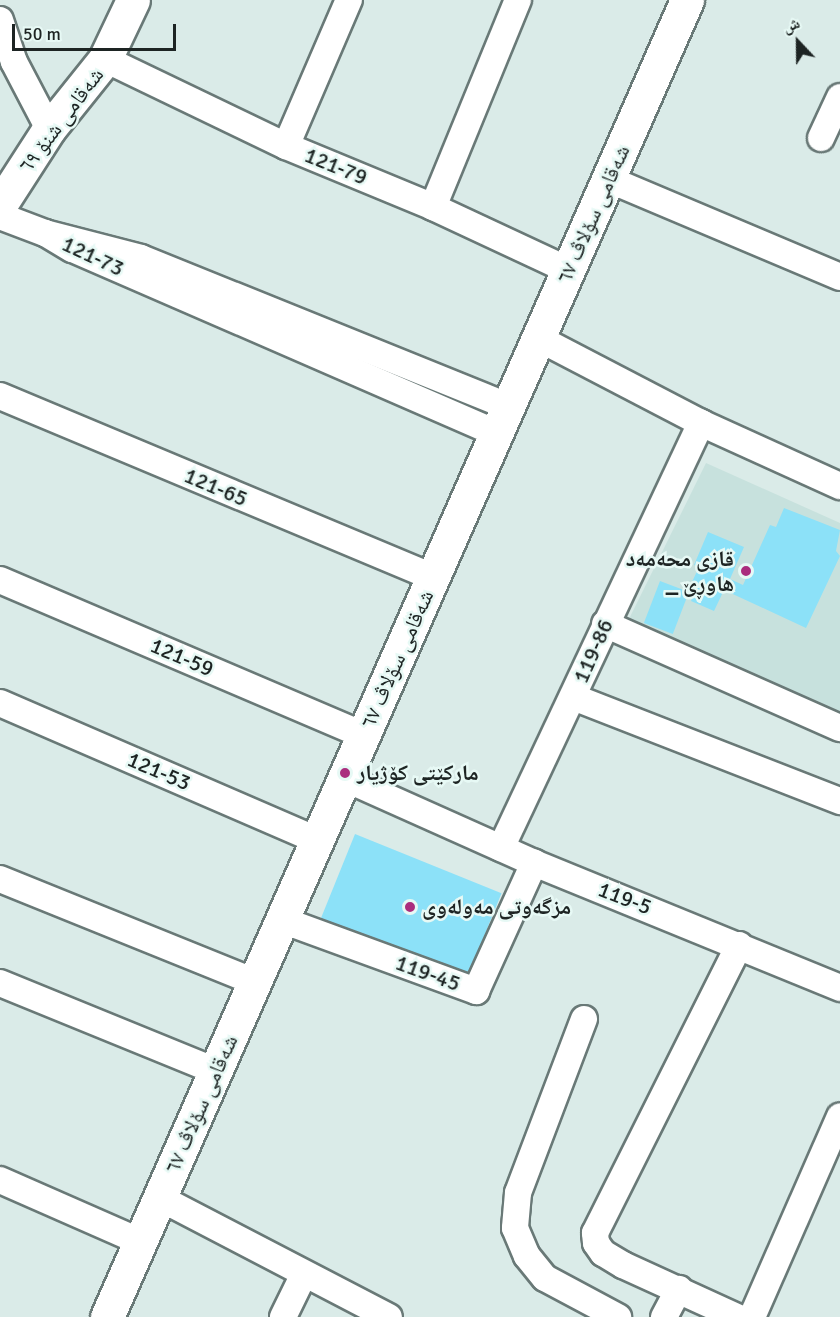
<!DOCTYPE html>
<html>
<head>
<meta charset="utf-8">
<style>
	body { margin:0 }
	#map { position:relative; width:840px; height:1317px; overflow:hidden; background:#daebe8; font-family:Signika,"Noto Naskh Arabic",sans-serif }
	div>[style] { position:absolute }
	.built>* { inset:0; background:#c7e1dd }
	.building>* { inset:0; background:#8ce1f8; transform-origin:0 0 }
	.roads { filter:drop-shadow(2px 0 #697977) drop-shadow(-2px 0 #697977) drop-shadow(0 2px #697977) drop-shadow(0 -2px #697977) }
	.street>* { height:26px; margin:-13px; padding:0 13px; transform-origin:13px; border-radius:13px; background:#fff }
	.secondary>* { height:33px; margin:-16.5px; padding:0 16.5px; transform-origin:16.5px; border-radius:16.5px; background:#fff }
	.dots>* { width:16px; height:16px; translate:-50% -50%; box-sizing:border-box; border:3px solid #e7f9f5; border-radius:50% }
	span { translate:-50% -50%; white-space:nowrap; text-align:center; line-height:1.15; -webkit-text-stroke:5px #e7f9f5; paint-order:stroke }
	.street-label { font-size:22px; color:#1d2423 }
	.poi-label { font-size:22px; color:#1d2423; font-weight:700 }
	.right { translate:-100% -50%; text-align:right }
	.left { translate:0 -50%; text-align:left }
	.north { position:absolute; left:768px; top:12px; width:60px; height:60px; -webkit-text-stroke:4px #e7f9f5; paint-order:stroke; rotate:338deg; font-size:16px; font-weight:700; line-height:24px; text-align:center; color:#1d2423 }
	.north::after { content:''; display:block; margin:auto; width:21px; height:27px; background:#1d2423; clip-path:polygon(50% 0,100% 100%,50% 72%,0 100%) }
	.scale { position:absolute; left:12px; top:24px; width:164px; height:27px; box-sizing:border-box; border:3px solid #1d2423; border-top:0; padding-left:8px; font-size:18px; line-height:21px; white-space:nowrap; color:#1d2423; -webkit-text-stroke:4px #e7f9f5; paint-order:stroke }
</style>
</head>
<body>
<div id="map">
	<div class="built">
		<div style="clip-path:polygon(706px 463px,840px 523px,840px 712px,629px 619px)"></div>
	</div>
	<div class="building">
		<div style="clip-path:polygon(784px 508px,840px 530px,836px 551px,840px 556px,806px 628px,724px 590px,714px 611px,691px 601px,699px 584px,692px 582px,699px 567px,694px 565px,708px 532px,744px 547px,730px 579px,743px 585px,770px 525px,776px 527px)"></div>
		<div style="left:660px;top:581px;width:31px;height:45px;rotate:21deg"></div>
		<div style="left:355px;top:834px;width:158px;height:92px;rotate:22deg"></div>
	</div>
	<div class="roads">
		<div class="street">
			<div style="left:0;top:20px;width:44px;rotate:71.6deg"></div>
			<div style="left:14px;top:62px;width:76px;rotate:62.4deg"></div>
			<div style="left:105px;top:59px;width:201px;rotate:25.7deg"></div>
			<div style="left:286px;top:146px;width:159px;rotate:22.5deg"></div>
			<div style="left:433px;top:207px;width:149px;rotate:25deg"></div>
			<div style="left:821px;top:138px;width:45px;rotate:-65.1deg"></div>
			<div style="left:286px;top:146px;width:159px;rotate:-66.7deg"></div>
			<div style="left:608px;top:179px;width:252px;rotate:22.9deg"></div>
			<div style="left:433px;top:207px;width:224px;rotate:-67.7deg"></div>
			<div style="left:0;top:216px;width:48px;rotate:20.7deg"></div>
			<div style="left:538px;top:338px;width:184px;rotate:27.5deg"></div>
			<div style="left:701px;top:423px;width:153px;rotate:24.4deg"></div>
			<div style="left:0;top:396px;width:469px;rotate:22.7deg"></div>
			<div style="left:496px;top:433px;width:462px;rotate:-156.5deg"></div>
			<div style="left:72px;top:249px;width:31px;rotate:-149deg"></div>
			<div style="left:45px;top:233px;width:99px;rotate:14.6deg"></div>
			<div style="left:141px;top:258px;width:396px;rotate:22deg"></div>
			<div style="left:0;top:580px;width:395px;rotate:23.1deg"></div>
			<div style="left:605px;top:624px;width:257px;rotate:23.9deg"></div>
			<div style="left:573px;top:697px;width:287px;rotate:21.3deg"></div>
			<div style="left:0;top:703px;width:345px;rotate:23.4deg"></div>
			<div style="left:344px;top:778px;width:208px;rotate:24.1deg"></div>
			<div style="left:534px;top:863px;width:331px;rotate:22.2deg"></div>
			<div style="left:501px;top:848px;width:470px;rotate:-64.8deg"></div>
			<div style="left:0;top:879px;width:275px;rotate:22deg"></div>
			<div style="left:282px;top:920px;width:207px;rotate:20.1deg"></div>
			<div style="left:476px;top:991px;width:141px;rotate:-65.6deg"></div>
			<div style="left:0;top:983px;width:233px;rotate:22.2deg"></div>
			<div style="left:584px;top:1019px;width:186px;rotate:110.8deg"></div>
			<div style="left:518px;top:1193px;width:35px;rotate:95deg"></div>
			<div style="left:515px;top:1228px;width:30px;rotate:67deg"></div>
			<div style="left:527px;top:1256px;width:28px;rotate:51deg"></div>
			<div style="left:545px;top:1278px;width:83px;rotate:28.1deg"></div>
			<div style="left:0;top:1180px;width:152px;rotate:23.7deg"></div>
			<div style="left:160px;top:1198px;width:258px;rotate:27.5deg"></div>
			<div style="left:283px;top:1317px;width:48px;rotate:-64deg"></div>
			<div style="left:664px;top:1317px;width:32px;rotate:-62deg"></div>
			<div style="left:737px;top:1317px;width:125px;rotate:-155.5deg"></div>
			<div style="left:623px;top:1265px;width:23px;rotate:-149deg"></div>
			<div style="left:603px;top:1253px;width:12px;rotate:-125deg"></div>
			<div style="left:596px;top:1243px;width:10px;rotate:-96deg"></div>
			<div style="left:595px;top:1233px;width:322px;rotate:-63.4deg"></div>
			<div style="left:752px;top:1317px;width:219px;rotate:-66.3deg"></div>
		</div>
		<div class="secondary">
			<div style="left:0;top:205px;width:90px;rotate:-57.2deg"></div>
			<div style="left:49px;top:129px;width:90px;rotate:-51.3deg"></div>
			<div style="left:105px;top:59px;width:65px;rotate:-64.6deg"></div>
			<div style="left:107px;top:1317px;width:1439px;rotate:-66.23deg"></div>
		</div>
	</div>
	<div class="dots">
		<div style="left:746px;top:571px;background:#aa2d7e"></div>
		<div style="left:345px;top:773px;background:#aa2d7e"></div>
		<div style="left:410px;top:907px;background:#aa2d7e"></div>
	</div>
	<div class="street-label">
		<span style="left:61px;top:120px;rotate:-53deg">شەقامی شنۆ ٦٩</span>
		<span style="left:336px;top:166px;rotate:22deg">121-79</span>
		<span style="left:593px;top:214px;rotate:-66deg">شەقامی سۆلاڤ ٦٧</span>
		<span style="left:93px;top:256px;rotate:25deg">121-73</span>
		<span style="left:216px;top:487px;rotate:23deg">121-65</span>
		<span style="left:593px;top:651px;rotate:-66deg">119-86</span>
		<span style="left:182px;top:657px;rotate:23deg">121-59</span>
		<span style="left:397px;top:659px;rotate:-66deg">شەقامی سۆلاڤ ٦٧</span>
		<span style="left:159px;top:771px;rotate:23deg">121-53</span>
		<span style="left:625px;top:898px;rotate:21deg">119-5</span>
		<span style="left:428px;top:973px;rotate:20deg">119-45</span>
		<span style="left:201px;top:1104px;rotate:-66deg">شەقامی سۆلاڤ ٦٧</span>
	</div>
	<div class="poi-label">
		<span class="right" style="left:734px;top:571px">قازی محەمەد<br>_ هاوڕێ</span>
		<span class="left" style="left:357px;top:773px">مارکێتی کۆژیار</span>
		<span class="left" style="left:422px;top:907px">مزگەوتی مەولەوی</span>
	</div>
	<div class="north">ش</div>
	<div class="scale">50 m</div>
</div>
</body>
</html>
